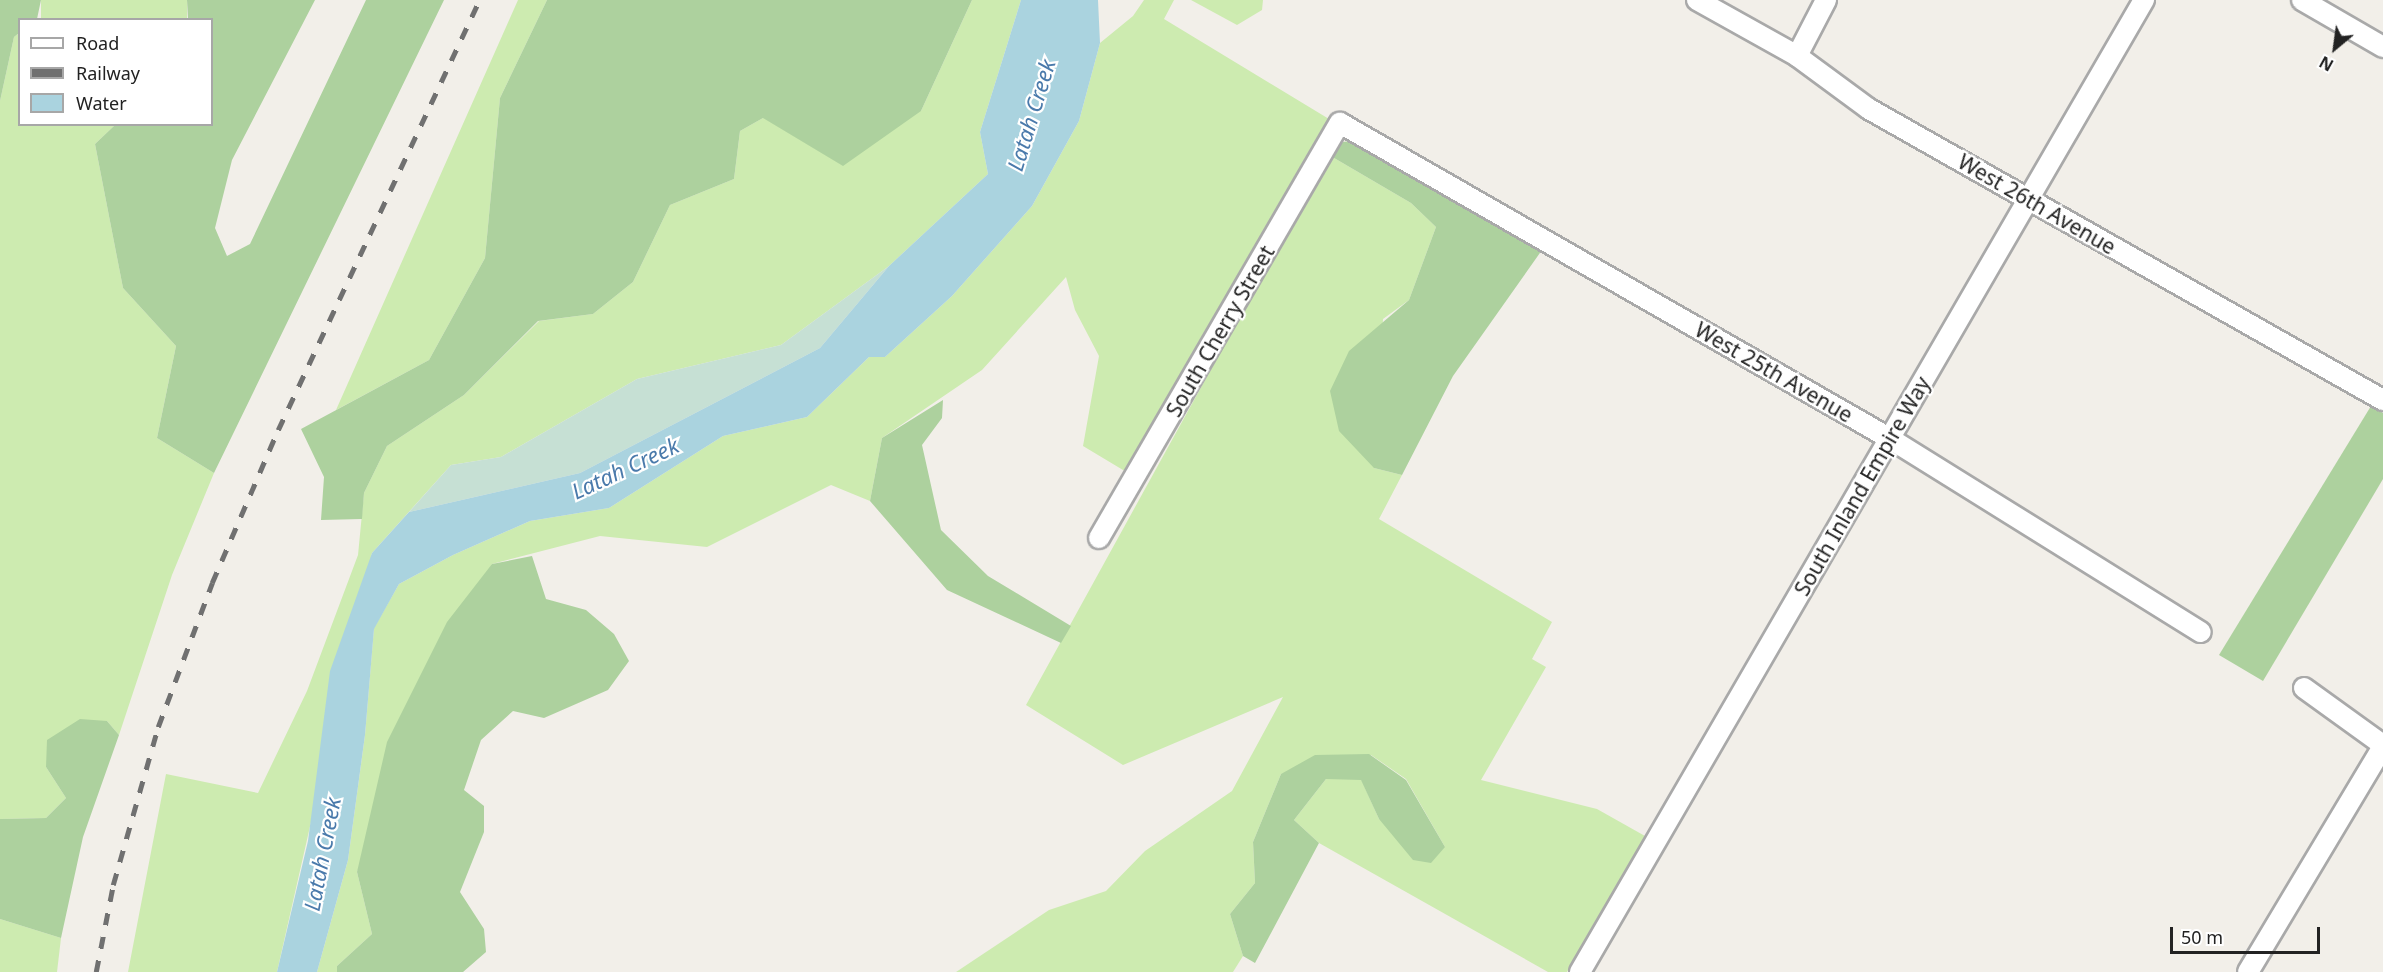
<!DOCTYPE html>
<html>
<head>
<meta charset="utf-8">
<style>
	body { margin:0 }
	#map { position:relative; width:2383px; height:972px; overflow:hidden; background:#f2efe9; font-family:"Noto Sans",sans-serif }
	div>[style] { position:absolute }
	.grass>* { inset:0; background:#cdebb0; transform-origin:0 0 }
	.forest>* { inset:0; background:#add19e }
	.wetland>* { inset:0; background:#c6e0d4 }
	.water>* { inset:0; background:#aad3df }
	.roads { filter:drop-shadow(2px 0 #a9a9a9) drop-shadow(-2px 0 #a9a9a9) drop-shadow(0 2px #a9a9a9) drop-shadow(0 -2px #a9a9a9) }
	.minor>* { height:20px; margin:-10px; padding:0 10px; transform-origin:10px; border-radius:10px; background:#fff }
	.rail>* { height:4.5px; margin-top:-2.25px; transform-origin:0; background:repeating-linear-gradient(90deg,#707070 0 12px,transparent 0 24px) }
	span { translate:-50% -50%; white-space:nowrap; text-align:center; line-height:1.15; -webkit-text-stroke:4.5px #fff; paint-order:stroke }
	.street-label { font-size:21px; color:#222 }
	.water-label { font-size:22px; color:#4a7aab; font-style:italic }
	.legend { position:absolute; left:18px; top:18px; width:195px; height:108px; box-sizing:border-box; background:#fff; border:2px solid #a7a7a7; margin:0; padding:8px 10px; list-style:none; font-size:18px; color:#222 }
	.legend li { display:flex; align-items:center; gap:12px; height:30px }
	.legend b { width:30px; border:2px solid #a7a7a7 }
	.north { position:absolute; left:2305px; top:18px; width:60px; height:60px; -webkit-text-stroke:4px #fff; paint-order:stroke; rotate:209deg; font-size:16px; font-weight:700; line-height:24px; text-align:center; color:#222 }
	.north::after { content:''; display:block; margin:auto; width:21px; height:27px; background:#222; clip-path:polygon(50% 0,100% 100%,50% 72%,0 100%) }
	.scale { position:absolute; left:2170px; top:927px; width:150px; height:27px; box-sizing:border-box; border:3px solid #222; border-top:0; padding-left:8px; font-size:18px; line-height:21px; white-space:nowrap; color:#222; -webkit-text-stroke:4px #fff; paint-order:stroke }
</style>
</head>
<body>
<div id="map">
	<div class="grass">
		<div style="left:41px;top:0;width:146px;height:20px"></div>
		<div style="clip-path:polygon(518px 0,547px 0,500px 98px,485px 258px,429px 360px,336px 410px)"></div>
		<div style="clip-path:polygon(972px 0,1021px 0,980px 132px,988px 174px,889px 266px,781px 345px,637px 379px,501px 457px,451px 465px,372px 553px,277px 972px,128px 972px,166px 774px,258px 793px,307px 691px,358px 555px,364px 493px,387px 446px,464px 395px,539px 321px,593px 314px,633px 282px,670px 205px,734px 179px,740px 131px,763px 118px,921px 111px)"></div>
		<div style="clip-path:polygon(1144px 0,1174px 0,1164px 19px,1329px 119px,1128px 473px,1083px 446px,1099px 356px,1075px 310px,1066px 277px,982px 370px,882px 438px,870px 501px,831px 485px,707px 547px,600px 536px,492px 564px,357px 872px,372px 934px,337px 966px,337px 972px,317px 972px,348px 860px,365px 735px,374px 628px,399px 584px,453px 555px,530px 521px,609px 508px,723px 436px,807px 417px,869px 357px,885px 357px,952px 296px,1032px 206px,1079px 121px,1100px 43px,1133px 16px)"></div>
		<div style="clip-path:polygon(1191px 0,1263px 0,1262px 10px,1237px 25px)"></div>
		<div style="clip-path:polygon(19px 33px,20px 124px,115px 125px,95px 144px,123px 288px,176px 346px,157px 438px,214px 473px,172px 575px,119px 735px,107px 721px,46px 767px,66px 798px,46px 818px,0 819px,0 101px,14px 37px)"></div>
		<div style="clip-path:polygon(1329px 155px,1411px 203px,1436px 227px,1409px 300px,1383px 319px,1374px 468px,1402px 475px,1379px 519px,1552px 622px,1532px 659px,1546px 667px,1481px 780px,1597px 809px,1645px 836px,1567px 972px,1548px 972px,1319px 843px,1294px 820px,1326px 779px,1361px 779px,1379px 819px,1445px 847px,1406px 779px,1371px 755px,1281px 774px,1253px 842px,1255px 883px,1230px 914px,1243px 956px,1233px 972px,956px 972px,1049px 910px,1106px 891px,1145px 851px,1232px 791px,1283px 697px,1123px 765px,1026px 705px)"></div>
		<div style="clip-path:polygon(0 919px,61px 938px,57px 972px,0 972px)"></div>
	</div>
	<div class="forest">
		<div style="clip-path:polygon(0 0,41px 0,37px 19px,20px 20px,19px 33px,14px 37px,0 101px)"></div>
		<div style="clip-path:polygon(187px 0,315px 0,232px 160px,215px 228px,227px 256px,250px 244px,366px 0,444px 0,214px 473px,157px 438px,176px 346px,123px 288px,95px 144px,115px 125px,212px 124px,212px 20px,188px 19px)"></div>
		<div style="clip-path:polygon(547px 0,972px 0,921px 111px,843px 166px,763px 118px,740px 131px,734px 179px,670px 205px,633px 282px,593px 314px,538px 321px,464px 395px,387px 446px,364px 493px,362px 519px,321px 520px,324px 477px,301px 429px,429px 360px,485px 258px,500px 98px)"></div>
		<div style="clip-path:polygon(1357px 140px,1542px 250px,1453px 376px,1402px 475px,1374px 468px,1339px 431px,1330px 391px,1349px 351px,1409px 300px,1436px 227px,1411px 203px,1329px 155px,1343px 142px)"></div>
		<div style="clip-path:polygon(943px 400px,942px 418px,922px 445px,941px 530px,988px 576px,1071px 626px,1061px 643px,947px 590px,870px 501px,882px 438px)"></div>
		<div style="clip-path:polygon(2371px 406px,2383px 413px,2383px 479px,2263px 681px,2219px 655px)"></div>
		<div style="clip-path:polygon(532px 556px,546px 599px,586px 610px,614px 634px,629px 661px,608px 690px,544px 718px,513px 711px,481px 740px,464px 790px,484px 806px,484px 832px,460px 892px,484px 929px,486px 952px,463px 972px,337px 972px,337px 966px,372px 934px,357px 872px,387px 742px,447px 622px,492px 564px)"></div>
		<div style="clip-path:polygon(80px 719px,107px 721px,119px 735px,83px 837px,61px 938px,0 919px,0 819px,46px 818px,66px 798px,46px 767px,47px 740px)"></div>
		<div style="clip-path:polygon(1369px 754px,1406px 780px,1445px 847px,1431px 863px,1413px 860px,1379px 819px,1361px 780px,1326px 779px,1294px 820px,1319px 843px,1255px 963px,1243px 956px,1230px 914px,1255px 883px,1253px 842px,1281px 774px,1315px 755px)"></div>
	</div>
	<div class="wetland">
		<div style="clip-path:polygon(889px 266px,820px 348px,580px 473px,409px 512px,451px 465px,501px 457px,637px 379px,781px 345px)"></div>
	</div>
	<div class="water">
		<div style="clip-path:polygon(1021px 0,1098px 0,1100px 43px,1079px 121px,1032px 206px,952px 296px,885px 357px,869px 357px,807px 417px,723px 436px,609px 508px,530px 521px,453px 555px,399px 584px,374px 629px,365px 735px,348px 860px,317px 972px,277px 972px,308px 841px,330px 671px,372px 553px,409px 512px,580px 473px,820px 348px,889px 266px,988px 174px,980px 132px)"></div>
	</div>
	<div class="roads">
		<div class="minor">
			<div style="left:1697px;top:0;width:115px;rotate:29.2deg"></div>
			<div style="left:1797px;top:56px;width:89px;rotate:36.4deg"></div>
			<div style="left:1869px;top:109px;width:591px;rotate:29.52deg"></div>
			<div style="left:2302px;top:0;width:94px;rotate:30.1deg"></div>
			<div style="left:1797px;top:56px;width:63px;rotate:-62.6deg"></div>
			<div style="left:1099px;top:538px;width:480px;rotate:-59.9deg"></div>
			<div style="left:1340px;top:123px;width:633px;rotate:29.85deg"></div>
			<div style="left:1889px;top:438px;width:367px;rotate:31.9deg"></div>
			<div style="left:2304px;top:688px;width:97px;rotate:35.8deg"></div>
			<div style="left:1580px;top:972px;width:1124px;rotate:-59.88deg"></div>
			<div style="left:2248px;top:972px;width:263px;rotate:-59.1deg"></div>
		</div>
	</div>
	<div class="rail">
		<div style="left:96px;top:972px;width:89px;rotate:-78.9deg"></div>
		<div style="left:113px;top:885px;width:164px;rotate:-74.1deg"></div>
		<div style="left:158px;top:727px;width:154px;rotate:-69.4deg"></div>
		<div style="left:212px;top:583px;width:167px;rotate:-66.7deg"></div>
		<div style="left:278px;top:430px;width:475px;rotate:-64.9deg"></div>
	</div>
	<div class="street-label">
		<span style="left:2037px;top:204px;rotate:30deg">West 26th Avenue</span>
		<span style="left:1220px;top:331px;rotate:-60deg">South Cherry Street</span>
		<span style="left:1774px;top:372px;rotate:30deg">West 25th Avenue</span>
		<span style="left:1862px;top:486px;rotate:-60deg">South Inland Empire Way</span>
	</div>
	<div class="water-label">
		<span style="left:1031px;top:115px;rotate:-73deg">Latah Creek</span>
		<span style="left:625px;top:468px;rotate:-25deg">Latah Creek</span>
		<span style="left:322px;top:854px;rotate:-79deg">Latah Creek</span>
	</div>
	<ul class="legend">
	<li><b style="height:8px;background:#fff"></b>Road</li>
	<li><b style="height:8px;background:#707070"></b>Railway</li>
	<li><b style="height:16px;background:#aad3df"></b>Water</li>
	</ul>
	<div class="north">N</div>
	<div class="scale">50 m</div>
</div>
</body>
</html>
